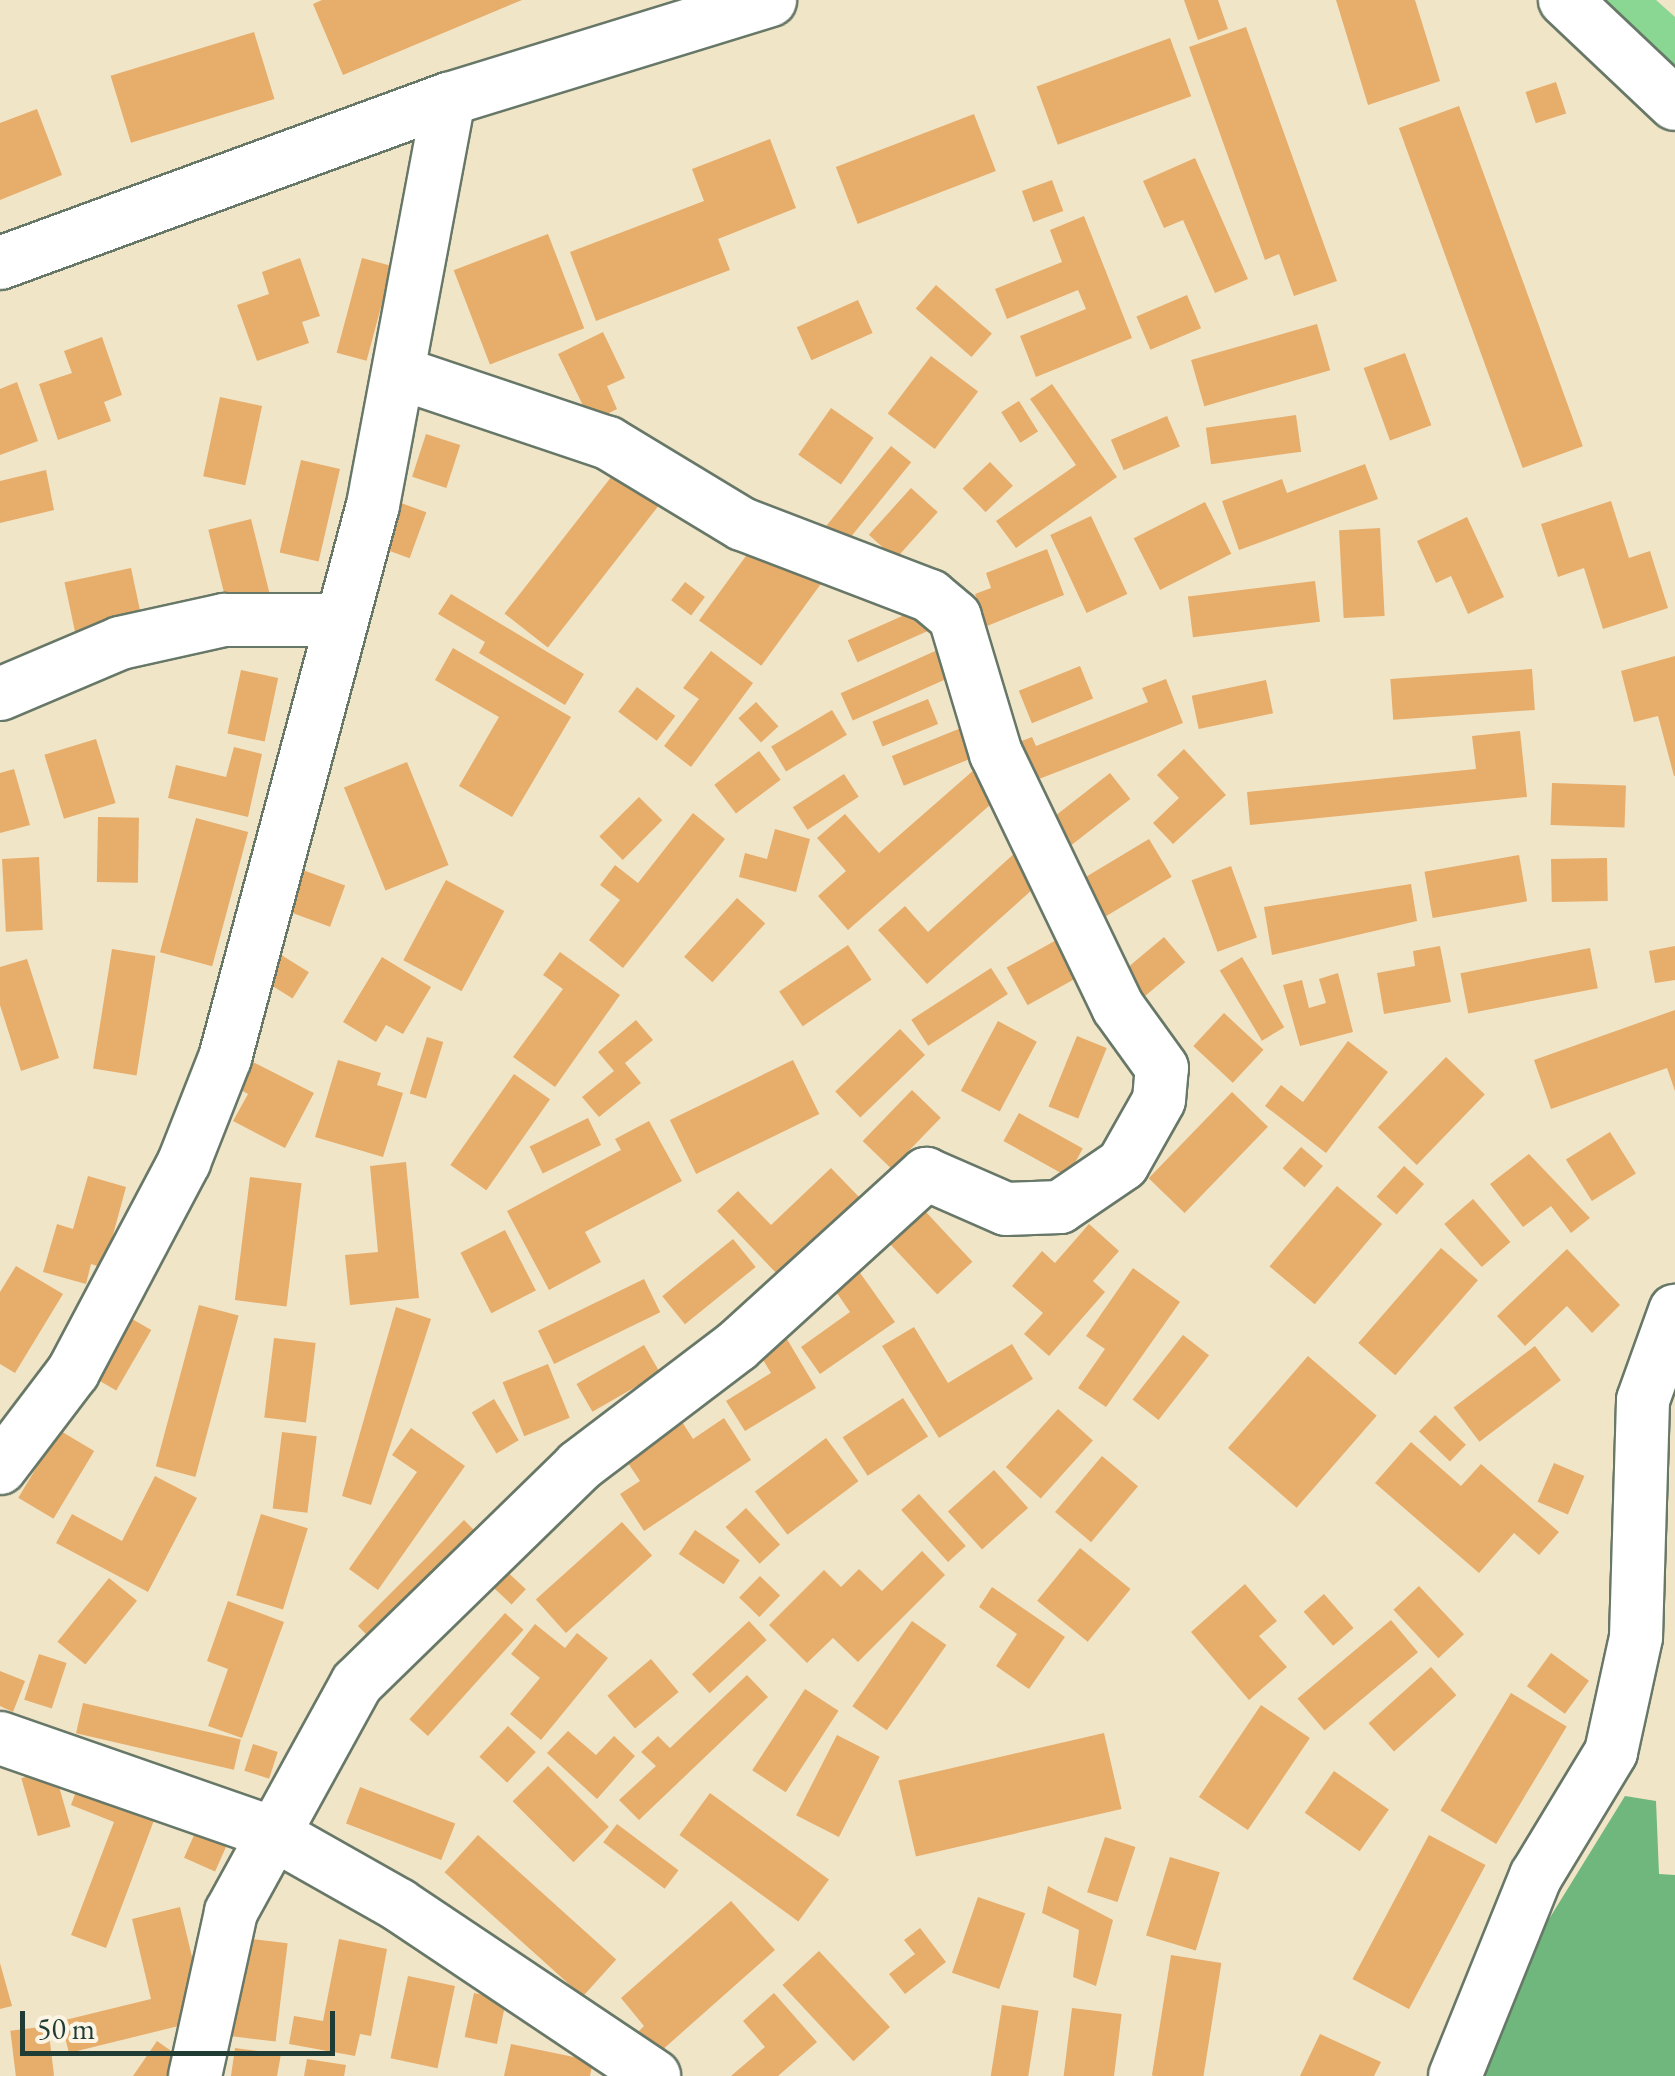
<!DOCTYPE html>
<html>
<head>
<meta charset="utf-8">
<style>
	body { margin:0 }
	#map { position:relative; width:1675px; height:2076px; overflow:hidden; background:#f1e5c8; font-family:"EB Garamond",serif }
	div>[style] { position:absolute }
	.green>* { inset:0; background:#8ad693 }
	.forest>* { inset:0; background:#6fb77d }
	.building>* { inset:0; background:#e6ad6b; transform-origin:0 0 }
	.roads { filter:drop-shadow(2px 0 #687868) drop-shadow(-2px 0 #687868) drop-shadow(0 2px #687868) drop-shadow(0 -2px #687868) }
	.minor>* { height:52px; margin:-26px; padding:0 26px; transform-origin:26px; border-radius:26px; background:#fff }
	span { translate:-50% -50%; white-space:nowrap; text-align:center; line-height:1.15; -webkit-text-stroke:9px #fcf5e5; paint-order:stroke }
	.scale { position:absolute; left:20px; top:2011px; width:315px; height:45px; box-sizing:border-box; border:5px solid #1f3d34; border-top:0; padding-left:12px; font-size:30px; line-height:35px; white-space:nowrap; color:#1f3d34; -webkit-text-stroke:8px #fcf5e5; paint-order:stroke }
</style>
</head>
<body>
<div id="map">
	<div class="green">
		<div style="clip-path:polygon(1593px 0,1656px 0,1675px 17px,1675px 76px)"></div>
	</div>
	<div class="forest">
		<div style="clip-path:polygon(1625px 1796px,1656px 1801px,1659px 1874px,1675px 1875px,1675px 2076px,1474px 2076px,1523px 1961px)"></div>
	</div>
	<div class="building">
		<div style="clip-path:polygon(322px 0,522px 0,343px 75px,313px 4px)"></div>
		<div style="clip-path:polygon(1184px 0,1218px 0,1228px 29px,1198px 40px)"></div>
		<div style="clip-path:polygon(1336px 0,1415px 0,1440px 81px,1368px 105px)"></div>
		<div style="clip-path:polygon(1246px 27px,1337px 281px,1294px 296px,1279px 254px,1265px 260px,1189px 47px)"></div>
		<div style="left:254px;top:32px;width:70px;height:150px;rotate:73deg"></div>
		<div style="left:1170px;top:38px;width:62px;height:142px;rotate:70deg"></div>
		<div style="left:1556px;top:82px;width:33px;height:32px;rotate:72deg"></div>
		<div style="left:1459px;top:106px;width:362px;height:64px;rotate:70deg"></div>
		<div style="clip-path:polygon(37px 109px,62px 175px,0 200px,0 123px)"></div>
		<div style="left:974px;top:114px;width:61px;height:148px;rotate:69deg"></div>
		<div style="clip-path:polygon(770px 139px,796px 208px,718px 239px,730px 270px,596px 321px,570px 252px,704px 201px,692px 169px)"></div>
		<div style="clip-path:polygon(1195px 158px,1248px 279px,1215px 293px,1183px 220px,1164px 228px,1143px 181px)"></div>
		<div style="left:1052px;top:180px;width:33px;height:32px;rotate:70deg"></div>
		<div style="clip-path:polygon(1084px 216px,1132px 338px,1036px 377px,1020px 336px,1086px 309px,1078px 290px,1007px 319px,995px 289px,1062px 262px,1050px 230px)"></div>
		<div style="left:548px;top:234px;width:101px;height:101px;rotate:69deg"></div>
		<div style="clip-path:polygon(300px 258px,320px 316px,302px 322px,309px 343px,257px 361px,237px 305px,269px 294px,262px 272px)"></div>
		<div style="left:362px;top:258px;width:31px;height:98px;rotate:15deg"></div>
		<div style="left:936px;top:285px;width:74px;height:31px;rotate:41deg"></div>
		<div style="left:1187px;top:295px;width:36px;height:55px;rotate:67deg"></div>
		<div style="left:858px;top:300px;width:36px;height:67px;rotate:66deg"></div>
		<div style="left:1317px;top:324px;width:48px;height:131px;rotate:74deg"></div>
		<div style="clip-path:polygon(603px 332px,625px 378px,607px 386px,617px 409px,591px 422px,558px 354px)"></div>
		<div style="clip-path:polygon(102px 337px,122px 395px,104px 402px,111px 421px,58px 440px,39px 384px,72px 373px,64px 351px)"></div>
		<div style="left:1405px;top:353px;width:77px;height:44px;rotate:70deg"></div>
		<div style="left:931px;top:356px;width:59px;height:72px;rotate:37deg"></div>
		<div style="clip-path:polygon(17px 382px,38px 441px,0 455px,0 389px)"></div>
		<div style="clip-path:polygon(1052px 384px,1117px 477px,1016px 548px,996px 521px,1076px 465px,1030px 399px)"></div>
		<div style="left:220px;top:397px;width:43px;height:81px;rotate:12deg"></div>
		<div style="left:1019px;top:401px;width:36px;height:21px;rotate:58deg"></div>
		<div style="left:831px;top:408px;width:52px;height:57px;rotate:35deg"></div>
		<div style="left:1296px;top:415px;width:37px;height:91px;rotate:82deg"></div>
		<div style="left:1167px;top:416px;width:33px;height:61px;rotate:67deg"></div>
		<div style="left:426px;top:434px;width:36px;height:45px;rotate:18deg"></div>
		<div style="left:891px;top:446px;width:26px;height:108px;rotate:39deg"></div>
		<div style="left:301px;top:460px;width:40px;height:95px;rotate:13deg"></div>
		<div style="left:990px;top:462px;width:33px;height:38px;rotate:46deg"></div>
		<div style="clip-path:polygon(1365px 464px,1378px 499px,1239px 550px,1222px 501px,1282px 479px,1287px 493px)"></div>
		<div style="left:619px;top:467px;width:55px;height:186px;rotate:38deg"></div>
		<div style="clip-path:polygon(46px 470px,54px 510px,0 523px,0 481px)"></div>
		<div style="left:911px;top:488px;width:36px;height:63px;rotate:42deg"></div>
		<div style="clip-path:polygon(1611px 501px,1629px 558px,1650px 551px,1668px 608px,1603px 629px,1584px 568px,1558px 577px,1541px 524px)"></div>
		<div style="left:1205px;top:502px;width:58px;height:80px;rotate:63deg"></div>
		<div style="left:401px;top:503px;width:27px;height:49px;rotate:20deg"></div>
		<div style="left:1091px;top:516px;width:86px;height:45px;rotate:65deg"></div>
		<div style="clip-path:polygon(1467px 517px,1504px 597px,1468px 614px,1451px 576px,1436px 583px,1417px 541px)"></div>
		<div style="left:251px;top:519px;width:92px;height:44px;rotate:76deg"></div>
		<div style="left:1380px;top:528px;width:88px;height:41px;rotate:87deg"></div>
		<div style="left:759px;top:538px;width:77px;height:102px;rotate:36deg"></div>
		<div style="clip-path:polygon(1047px 549px,1064px 595px,987px 626px,975px 594px,991px 588px,986px 573px)"></div>
		<div style="left:131px;top:568px;width:83px;height:68px;rotate:78deg"></div>
		<div style="left:1315px;top:581px;width:41px;height:128px;rotate:83deg"></div>
		<div style="left:685px;top:582px;width:25px;height:23px;rotate:37deg"></div>
		<div style="clip-path:polygon(451px 594px,584px 674px,565px 705px,479px 653px,485px 642px,438px 614px)"></div>
		<div style="left:918px;top:609px;width:24px;height:77px;rotate:66deg"></div>
		<div style="clip-path:polygon(453px 648px,571px 717px,512px 817px,459px 786px,499px 717px,435px 680px)"></div>
		<div style="left:942px;top:648px;width:30px;height:111px;rotate:66deg"></div>
		<div style="clip-path:polygon(711px 651px,753px 683px,691px 767px,664px 746px,699px 699px,683px 688px)"></div>
		<div style="clip-path:polygon(1675px 656px,1675px 776px,1674px 776px,1658px 716px,1634px 722px,1621px 671px)"></div>
		<div style="left:1080px;top:666px;width:35px;height:66px;rotate:68deg"></div>
		<div style="left:1532px;top:669px;width:41px;height:142px;rotate:86deg"></div>
		<div style="left:241px;top:670px;width:38px;height:65px;rotate:12deg"></div>
		<div style="clip-path:polygon(1166px 679px,1183px 723px,1021px 786px,1006px 747px,1032px 737px,1036px 746px,1148px 702px,1142px 688px)"></div>
		<div style="left:1266px;top:680px;width:34px;height:76px;rotate:78deg"></div>
		<div style="left:637px;top:687px;width:48px;height:31px;rotate:37deg"></div>
		<div style="left:928px;top:699px;width:27px;height:60px;rotate:68deg"></div>
		<div style="left:756px;top:702px;width:33px;height:24px;rotate:47deg"></div>
		<div style="left:832px;top:710px;width:29px;height:71px;rotate:59deg"></div>
		<div style="left:966px;top:726px;width:32px;height:80px;rotate:68deg"></div>
		<div style="clip-path:polygon(1520px 731px,1527px 797px,1250px 825px,1247px 792px,1476px 769px,1472px 736px)"></div>
		<div style="left:96px;top:739px;width:67px;height:54px;rotate:73deg"></div>
		<div style="clip-path:polygon(234px 747px,262px 754px,248px 817px,168px 798px,176px 765px,226px 777px)"></div>
		<div style="clip-path:polygon(1184px 749px,1226px 795px,1173px 844px,1153px 823px,1179px 798px,1157px 775px)"></div>
		<div style="left:759px;top:751px;width:36px;height:56px;rotate:53deg"></div>
		<div style="left:407px;top:762px;width:111px;height:68px;rotate:68deg"></div>
		<div style="clip-path:polygon(14px 769px,30px 825px,0 833px,0 773px)"></div>
		<div style="clip-path:polygon(975px 769px,999px 797px,848px 930px,818px 896px,846px 871px,817px 838px,845px 814px,879px 853px)"></div>
		<div style="left:1110px;top:773px;width:33px;height:79px;rotate:52deg"></div>
		<div style="left:844px;top:774px;width:27px;height:61px;rotate:57deg"></div>
		<div style="left:1552px;top:783px;width:74px;height:42px;rotate:2deg"></div>
		<div style="left:639px;top:797px;width:33px;height:56px;rotate:45deg"></div>
		<div style="clip-path:polygon(693px 813px,725px 839px,623px 968px,589px 940px,620px 900px,600px 885px,615px 865px,638px 883px)"></div>
		<div style="left:98px;top:817px;width:41px;height:65px;rotate:1deg"></div>
		<div style="left:196px;top:818px;width:54px;height:139px;rotate:15deg"></div>
		<div style="clip-path:polygon(775px 829px,810px 839px,796px 892px,739px 877px,745px 853px,767px 859px)"></div>
		<div style="left:1149px;top:839px;width:44px;height:83px;rotate:59deg"></div>
		<div style="clip-path:polygon(1017px 851px,1043px 880px,927px 984px,878px 930px,905px 906px,928px 932px)"></div>
		<div style="left:1519px;top:855px;width:47px;height:96px;rotate:80deg"></div>
		<div style="left:39px;top:857px;width:73px;height:37px;rotate:87deg"></div>
		<div style="left:1607px;top:858px;width:43px;height:56px;rotate:89deg"></div>
		<div style="left:1231px;top:866px;width:76px;height:42px;rotate:70deg"></div>
		<div style="left:300px;top:869px;width:48px;height:44px;rotate:20deg"></div>
		<div style="left:446px;top:880px;width:66px;height:91px;rotate:28deg"></div>
		<div style="clip-path:polygon(1411px 884px,1417px 921px,1272px 955px,1264px 907px)"></div>
		<div style="left:737px;top:898px;width:38px;height:79px;rotate:42deg"></div>
		<div style="left:1164px;top:937px;width:33px;height:68px;rotate:50deg"></div>
		<div style="left:1060px;top:938px;width:43px;height:61px;rotate:61deg"></div>
		<div style="left:848px;top:945px;width:42px;height:83px;rotate:56deg"></div>
		<div style="clip-path:polygon(1440px 946px,1451px 1002px,1384px 1014px,1377px 973px,1415px 966px,1413px 951px)"></div>
		<div style="clip-path:polygon(1675px 946px,1675px 980px,1655px 983px,1649px 951px)"></div>
		<div style="left:1590px;top:948px;width:41px;height:132px;rotate:79deg"></div>
		<div style="left:112px;top:949px;width:44px;height:121px;rotate:9deg"></div>
		<div style="left:275px;top:951px;width:40px;height:31px;rotate:32deg"></div>
		<div style="clip-path:polygon(560px 952px,620px 995px,555px 1087px,513px 1057px,563px 989px,543px 975px)"></div>
		<div style="clip-path:polygon(382px 957px,431px 987px,403px 1034px,386px 1025px,376px 1042px,343px 1022px)"></div>
		<div style="left:1242px;top:957px;width:82px;height:26px;rotate:59deg"></div>
		<div style="clip-path:polygon(27px 959px,59px 1058px,21px 1071px,0 1005px,0 967px)"></div>
		<div style="left:991px;top:968px;width:31px;height:95px;rotate:57deg"></div>
		<div style="clip-path:polygon(1338px 973px,1353px 1032px,1300px 1046px,1283px 985px,1302px 980px,1309px 1008px,1326px 1003px,1319px 979px)"></div>
		<div style="clip-path:polygon(1675px 1010px,1675px 1091px,1667px 1068px,1551px 1109px,1534px 1060px)"></div>
		<div style="left:1224px;top:1013px;width:54px;height:45px;rotate:43deg"></div>
		<div style="clip-path:polygon(636px 1020px,653px 1040px,625px 1063px,641px 1083px,599px 1117px,582px 1097px,614px 1071px,598px 1052px)"></div>
		<div style="left:998px;top:1021px;width:44px;height:79px;rotate:28deg"></div>
		<div style="left:900px;top:1029px;width:36px;height:90px;rotate:46deg"></div>
		<div style="left:1077px;top:1036px;width:32px;height:76px;rotate:22deg"></div>
		<div style="left:427px;top:1037px;width:17px;height:59px;rotate:17deg"></div>
		<div style="clip-path:polygon(1348px 1041px,1388px 1072px,1326px 1153px,1265px 1106px,1281px 1085px,1303px 1102px)"></div>
		<div style="left:1446px;top:1057px;width:54px;height:98px;rotate:44deg"></div>
		<div style="clip-path:polygon(247px 1059px,314px 1093px,285px 1148px,233px 1121px,248px 1094px,234px 1086px)"></div>
		<div style="clip-path:polygon(338px 1060px,381px 1073px,377px 1085px,403px 1093px,383px 1157px,315px 1137px)"></div>
		<div style="left:793px;top:1060px;width:60px;height:137px;rotate:64deg"></div>
		<div style="left:514px;top:1074px;width:44px;height:111px;rotate:35deg"></div>
		<div style="left:912px;top:1090px;width:40px;height:71px;rotate:44deg"></div>
		<div style="left:1232px;top:1092px;width:50px;height:120px;rotate:44deg"></div>
		<div style="left:1019px;top:1113px;width:73px;height:32px;rotate:29deg"></div>
		<div style="left:588px;top:1118px;width:30px;height:65px;rotate:64deg"></div>
		<div style="clip-path:polygon(649px 1121px,682px 1181px,585px 1232px,601px 1262px,549px 1290px,507px 1211px,621px 1150px,615px 1139px)"></div>
		<div style="left:1610px;top:1132px;width:49px;height:52px;rotate:58deg"></div>
		<div style="left:1301px;top:1147px;width:29px;height:28px;rotate:41deg"></div>
		<div style="clip-path:polygon(1529px 1154px,1590px 1218px,1571px 1233px,1551px 1206px,1523px 1227px,1490px 1184px)"></div>
		<div style="clip-path:polygon(406px 1162px,419px 1298px,350px 1305px,345px 1255px,378px 1252px,370px 1166px)"></div>
		<div style="left:1404px;top:1166px;width:27px;height:41px;rotate:42deg"></div>
		<div style="clip-path:polygon(831px 1168px,860px 1198px,779px 1276px,717px 1211px,738px 1191px,771px 1225px)"></div>
		<div style="clip-path:polygon(88px 1176px,126px 1187px,104px 1268px,91px 1264px,86px 1284px,43px 1272px,57px 1224px,73px 1229px)"></div>
		<div style="left:250px;top:1177px;width:52px;height:124px;rotate:7deg"></div>
		<div style="left:1337px;top:1186px;width:59px;height:105px;rotate:40deg"></div>
		<div style="left:911px;top:1196px;width:90px;height:48px;rotate:47deg"></div>
		<div style="left:1473px;top:1199px;width:57px;height:38px;rotate:49deg"></div>
		<div style="clip-path:polygon(1089px 1224px,1119px 1251px,1093px 1281px,1105px 1292px,1049px 1356px,1024px 1334px,1043px 1313px,1012px 1286px,1042px 1251px,1055px 1263px)"></div>
		<div style="left:505px;top:1230px;width:68px;height:50px;rotate:63deg"></div>
		<div style="left:733px;top:1239px;width:36px;height:91px;rotate:51deg"></div>
		<div style="left:1441px;top:1248px;width:49px;height:126px;rotate:41deg"></div>
		<div style="clip-path:polygon(1567px 1249px,1620px 1305px,1592px 1333px,1567px 1306px,1525px 1346px,1497px 1316px)"></div>
		<div style="clip-path:polygon(853px 1263px,895px 1322px,820px 1374px,801px 1347px,850px 1312px,828px 1280px)"></div>
		<div style="clip-path:polygon(16px 1266px,63px 1294px,15px 1373px,0 1364px,0 1292px)"></div>
		<div style="clip-path:polygon(1133px 1268px,1180px 1302px,1106px 1407px,1078px 1388px,1105px 1349px,1086px 1336px)"></div>
		<div style="left:644px;top:1279px;width:37px;height:118px;rotate:64deg"></div>
		<div style="left:199px;top:1305px;width:41px;height:167px;rotate:15deg"></div>
		<div style="clip-path:polygon(396px 1307px,431px 1319px,371px 1505px,342px 1496px)"></div>
		<div style="left:127px;top:1316px;width:28px;height:70px;rotate:30deg"></div>
		<div style="clip-path:polygon(914px 1327px,948px 1383px,1012px 1344px,1033px 1379px,939px 1438px,882px 1346px)"></div>
		<div style="clip-path:polygon(781px 1329px,816px 1388px,745px 1431px,726px 1401px,771px 1373px,754px 1345px)"></div>
		<div style="left:1183px;top:1335px;width:33px;height:82px;rotate:38deg"></div>
		<div style="left:274px;top:1338px;width:42px;height:80px;rotate:7deg"></div>
		<div style="left:644px;top:1345px;width:32px;height:78px;rotate:60deg"></div>
		<div style="left:1535px;top:1346px;width:43px;height:102px;rotate:53deg"></div>
		<div style="left:1308px;top:1356px;width:91px;height:122px;rotate:41deg"></div>
		<div style="left:548px;top:1364px;width:58px;height:49px;rotate:68deg"></div>
		<div style="left:903px;top:1398px;width:46px;height:72px;rotate:57deg"></div>
		<div style="left:494px;top:1399px;width:48px;height:26px;rotate:59deg"></div>
		<div style="left:1058px;top:1409px;width:47px;height:78px;rotate:42deg"></div>
		<div style="clip-path:polygon(677px 1414px,693px 1439px,724px 1418px,751px 1460px,644px 1531px,620px 1494px,640px 1481px,620px 1451px)"></div>
		<div style="left:1435px;top:1415px;width:43px;height:23px;rotate:44deg"></div>
		<div style="clip-path:polygon(411px 1428px,465px 1466px,378px 1590px,349px 1569px,417px 1472px,392px 1455px)"></div>
		<div style="left:59px;top:1430px;width:41px;height:79px;rotate:31deg"></div>
		<div style="left:282px;top:1432px;width:35px;height:77px;rotate:7deg"></div>
		<div style="left:826px;top:1438px;width:54px;height:89px;rotate:53deg"></div>
		<div style="clip-path:polygon(1411px 1442px,1461px 1486px,1481px 1464px,1559px 1532px,1539px 1555px,1514px 1533px,1479px 1573px,1375px 1483px)"></div>
		<div style="left:1102px;top:1456px;width:47px;height:73px;rotate:40deg"></div>
		<div style="left:1554px;top:1463px;width:33px;height:42px;rotate:23deg"></div>
		<div style="left:994px;top:1470px;width:51px;height:62px;rotate:48deg"></div>
		<div style="clip-path:polygon(155px 1476px,197px 1498px,148px 1592px,56px 1543px,72px 1514px,122px 1541px)"></div>
		<div style="left:919px;top:1494px;width:70px;height:24px;rotate:48deg"></div>
		<div style="left:746px;top:1508px;width:50px;height:28px;rotate:47deg"></div>
		<div style="left:261px;top:1514px;width:49px;height:85px;rotate:17deg"></div>
		<div style="left:464px;top:1520px;width:33px;height:150px;rotate:45deg"></div>
		<div style="left:622px;top:1522px;width:45px;height:116px;rotate:48deg"></div>
		<div style="left:695px;top:1530px;width:54px;height:29px;rotate:34deg"></div>
		<div style="left:1080px;top:1548px;width:65px;height:68px;rotate:39deg"></div>
		<div style="clip-path:polygon(922px 1551px,945px 1575px,858px 1662px,833px 1638px,807px 1663px,769px 1625px,824px 1570px,841px 1587px,859px 1569px,882px 1591px)"></div>
		<div style="left:501px;top:1566px;width:34px;height:21px;rotate:43deg"></div>
		<div style="left:760px;top:1576px;width:28px;height:30px;rotate:44deg"></div>
		<div style="left:109px;top:1578px;width:36px;height:82px;rotate:39deg"></div>
		<div style="clip-path:polygon(1245px 1584px,1277px 1621px,1259px 1636px,1287px 1667px,1249px 1700px,1191px 1632px)"></div>
		<div style="left:1419px;top:1586px;width:66px;height:35px;rotate:47deg"></div>
		<div style="clip-path:polygon(992px 1587px,1065px 1637px,1029px 1689px,996px 1666px,1017px 1634px,979px 1607px)"></div>
		<div style="left:1324px;top:1594px;width:45px;height:27px;rotate:49deg"></div>
		<div style="clip-path:polygon(228px 1601px,284px 1622px,242px 1738px,208px 1726px,228px 1669px,207px 1661px)"></div>
		<div style="left:505px;top:1613px;width:25px;height:143px;rotate:42deg"></div>
		<div style="left:1391px;top:1620px;width:42px;height:122px;rotate:50deg"></div>
		<div style="left:749px;top:1621px;width:26px;height:78px;rotate:47deg"></div>
		<div style="left:912px;top:1621px;width:42px;height:104px;rotate:35deg"></div>
		<div style="clip-path:polygon(535px 1624px,565px 1648px,577px 1633px,608px 1658px,541px 1740px,510px 1714px,540px 1678px,511px 1654px)"></div>
		<div style="left:1551px;top:1653px;width:47px;height:41px;rotate:36deg"></div>
		<div style="left:39px;top:1654px;width:29px;height:48px;rotate:18deg"></div>
		<div style="left:651px;top:1659px;width:43px;height:57px;rotate:50deg"></div>
		<div style="left:1431px;top:1667px;width:38px;height:84px;rotate:48deg"></div>
		<div style="clip-path:polygon(0 1671px,25px 1681px,13px 1712px,0 1706px)"></div>
		<div style="clip-path:polygon(747px 1675px,768px 1697px,639px 1820px,619px 1800px,656px 1766px,641px 1752px,658px 1736px,670px 1748px)"></div>
		<div style="left:805px;top:1689px;width:40px;height:97px;rotate:33deg"></div>
		<div style="left:1511px;top:1693px;width:65px;height:137px;rotate:31deg"></div>
		<div style="left:83px;top:1703px;width:162px;height:31px;rotate:13deg"></div>
		<div style="left:1261px;top:1705px;width:59px;height:111px;rotate:34deg"></div>
		<div style="left:508px;top:1726px;width:38px;height:42px;rotate:43deg"></div>
		<div style="clip-path:polygon(568px 1731px,596px 1755px,614px 1736px,635px 1756px,597px 1799px,547px 1753px)"></div>
		<div style="left:1104px;top:1733px;width:78px;height:211px;rotate:77deg"></div>
		<div style="left:837px;top:1735px;width:48px;height:90px;rotate:27deg"></div>
		<div style="left:253px;top:1744px;width:26px;height:28px;rotate:18deg"></div>
		<div style="left:548px;top:1766px;width:86px;height:50px;rotate:45deg"></div>
		<div style="left:54px;top:1769px;width:60px;height:34px;rotate:74deg"></div>
		<div style="left:1334px;top:1771px;width:67px;height:51px;rotate:35deg"></div>
		<div style="clip-path:polygon(81px 1778px,159px 1807px,106px 1948px,71px 1935px,114px 1822px,71px 1805px)"></div>
		<div style="left:360px;top:1787px;width:102px;height:39px;rotate:21deg"></div>
		<div style="left:710px;top:1793px;width:147px;height:52px;rotate:36deg"></div>
		<div style="left:617px;top:1824px;width:77px;height:23px;rotate:37deg"></div>
		<div style="left:195px;top:1833px;width:34px;height:27px;rotate:24deg"></div>
		<div style="left:478px;top:1835px;width:186px;height:50px;rotate:42deg"></div>
		<div style="left:1429px;top:1835px;width:64px;height:163px;rotate:28deg"></div>
		<div style="left:1105px;top:1837px;width:32px;height:58px;rotate:18deg"></div>
		<div style="left:1170px;top:1857px;width:52px;height:82px;rotate:17deg"></div>
		<div style="clip-path:polygon(1048px 1886px,1113px 1920px,1096px 1986px,1073px 1977px,1079px 1930px,1042px 1913px)"></div>
		<div style="left:978px;top:1897px;width:50px;height:80px;rotate:19deg"></div>
		<div style="clip-path:polygon(731px 1901px,775px 1950px,652px 2059px,633px 2037px,644px 2026px,621px 1998px)"></div>
		<div style="clip-path:polygon(180px 1907px,207px 2019px,69px 2053px,61px 2021px,151px 1999px,132px 1919px)"></div>
		<div style="clip-path:polygon(920px 1928px,946px 1962px,905px 1994px,889px 1974px,915px 1954px,904px 1940px)"></div>
		<div style="left:236px;top:1937px;width:52px;height:99px;rotate:7deg"></div>
		<div style="clip-path:polygon(339px 1939px,387px 1949px,371px 2036px,360px 2034px,355px 2056px,289px 2044px,294px 2016px,323px 2021px)"></div>
		<div style="left:819px;top:1951px;width:104px;height:50px;rotate:47deg"></div>
		<div style="left:1171px;top:1955px;width:51px;height:122px;rotate:9deg"></div>
		<div style="clip-path:polygon(0 1963px,12px 2006px,0 2009px)"></div>
		<div style="left:408px;top:1976px;width:48px;height:84px;rotate:12deg"></div>
		<div style="left:474px;top:1993px;width:33px;height:45px;rotate:12deg"></div>
		<div style="clip-path:polygon(774px 1993px,817px 2042px,778px 2076px,731px 2076px,765px 2047px,743px 2021px)"></div>
		<div style="left:1002px;top:2005px;width:37px;height:72px;rotate:9deg"></div>
		<div style="left:1072px;top:2008px;width:50px;height:69px;rotate:7deg"></div>
		<div style="left:48px;top:2026px;width:50px;height:38px;rotate:83deg"></div>
		<div style="clip-path:polygon(1320px 2034px,1381px 2062px,1374px 2076px,1300px 2076px)"></div>
		<div style="clip-path:polygon(157px 2041px,187px 2062px,177px 2076px,133px 2076px)"></div>
		<div style="clip-path:polygon(511px 2044px,593px 2061px,590px 2076px,504px 2076px)"></div>
		<div style="clip-path:polygon(235px 2048px,281px 2054px,277px 2076px,231px 2076px)"></div>
		<div style="clip-path:polygon(307px 2059px,346px 2065px,344px 2076px,304px 2076px)"></div>
	</div>
	<div class="roads">
		<div class="minor">
			<div style="left:1565px;top:0;width:151px;rotate:43.4deg"></div>
			<div style="left:0;top:263px;width:478px;rotate:-20.1deg"></div>
			<div style="left:449px;top:99px;width:336px;rotate:-17.1deg"></div>
			<div style="left:0;top:694px;width:130px;rotate:-23deg"></div>
			<div style="left:120px;top:643px;width:107px;rotate:-12.5deg"></div>
			<div style="left:224px;top:620px;width:114px"></div>
			<div style="left:0;top:1468px;width:121px;rotate:-52.8deg"></div>
			<div style="left:73px;top:1372px;width:238px;rotate:-62.1deg"></div>
			<div style="left:184px;top:1162px;width:112px;rotate:-68.5deg"></div>
			<div style="left:225px;top:1058px;width:572px;rotate:-75.02deg"></div>
			<div style="left:373px;top:505px;width:413px;rotate:-79.4deg"></div>
			<div style="left:0;top:1738px;width:286px;rotate:19.2deg"></div>
			<div style="left:270px;top:1832px;width:148px;rotate:29.5deg"></div>
			<div style="left:399px;top:1905px;width:307px;rotate:33.8deg"></div>
			<div style="left:195px;top:2076px;width:168px;rotate:-77.6deg"></div>
			<div style="left:231px;top:1912px;width:261px;rotate:-61.2deg"></div>
			<div style="left:357px;top:1683px;width:310px;rotate:-44.3deg"></div>
			<div style="left:579px;top:1466px;width:198px;rotate:-37.2deg"></div>
			<div style="left:737px;top:1346px;width:256px;rotate:-42.3deg"></div>
			<div style="left:926px;top:1174px;width:87px;rotate:23.6deg"></div>
			<div style="left:1006px;top:1209px;width:54px;rotate:-2.1deg"></div>
			<div style="left:1060px;top:1207px;width:76px;rotate:-34.3deg"></div>
			<div style="left:1123px;top:1164px;width:73px;rotate:-60.6deg"></div>
			<div style="left:1159px;top:1100px;width:32px;rotate:-85deg"></div>
			<div style="left:1162px;top:1068px;width:75px;rotate:-125.8deg"></div>
			<div style="left:1118px;top:1007px;width:281px;rotate:-115.7deg"></div>
			<div style="left:996px;top:754px;width:143px;rotate:-106.7deg"></div>
			<div style="left:955px;top:617px;width:33px;rotate:-140deg"></div>
			<div style="left:930px;top:596px;width:201px;rotate:-159deg"></div>
			<div style="left:742px;top:524px;width:157px;rotate:-148.8deg"></div>
			<div style="left:608px;top:443px;width:216px;rotate:-161.4deg"></div>
			<div style="left:1455px;top:2076px;width:216px;rotate:-68deg"></div>
			<div style="left:1536px;top:1876px;width:145px;rotate:-58.8deg"></div>
			<div style="left:1611px;top:1752px;width:118px;rotate:-77.7deg"></div>
			<div style="left:1636px;top:1637px;width:237px;rotate:-88.3deg"></div>
			<div style="left:1643px;top:1400px;width:95px;rotate:-70.2deg"></div>
		</div>
	</div>
	<div class="scale">50 m</div>
</div>
</body>
</html>
